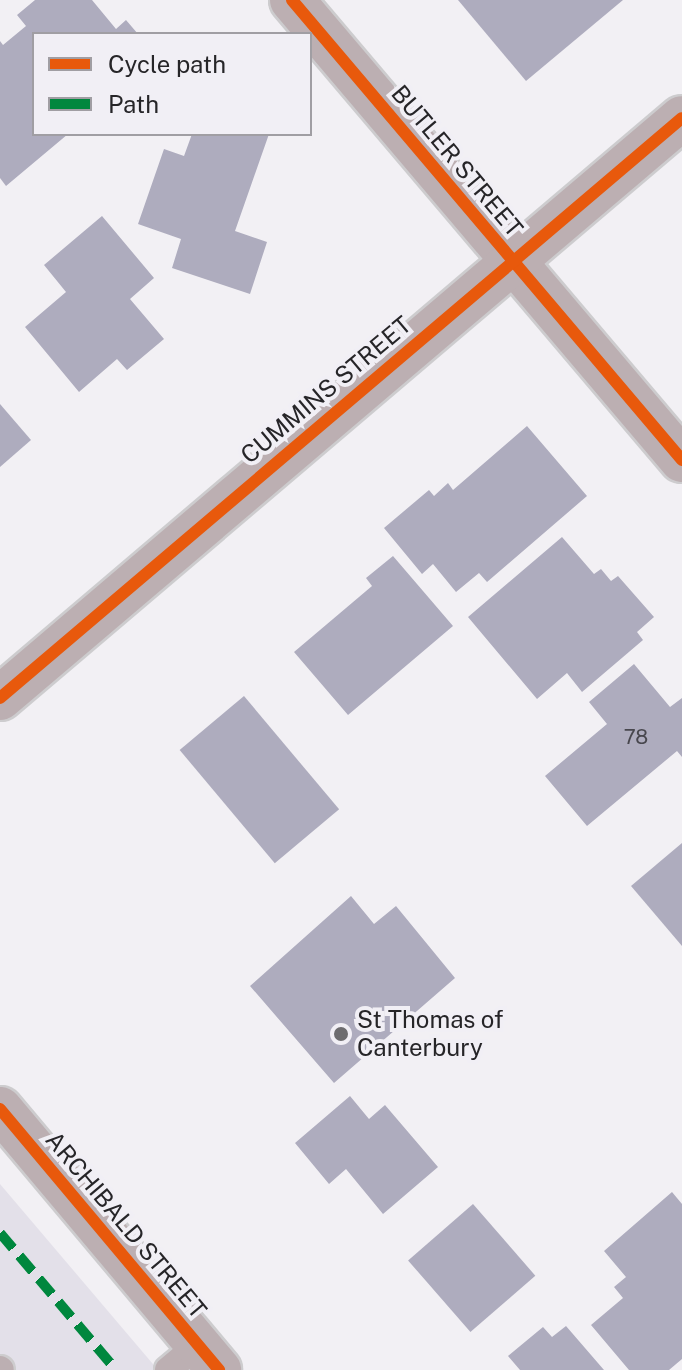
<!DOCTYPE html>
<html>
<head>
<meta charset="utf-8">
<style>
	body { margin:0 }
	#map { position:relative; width:682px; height:1370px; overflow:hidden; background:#f2f0f4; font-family:"Public Sans",sans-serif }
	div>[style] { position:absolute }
	.built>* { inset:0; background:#e3e0e9 }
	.building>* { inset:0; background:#aeacbe; transform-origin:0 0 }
	.roads { filter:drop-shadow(2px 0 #cdccce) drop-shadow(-2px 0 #cdccce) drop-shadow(0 2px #cdccce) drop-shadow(0 -2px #cdccce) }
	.service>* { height:26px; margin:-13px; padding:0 13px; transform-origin:13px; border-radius:13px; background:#bcafb2 }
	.minor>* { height:44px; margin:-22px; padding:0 22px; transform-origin:22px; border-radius:22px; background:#bcafb2 }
	.tertiary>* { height:44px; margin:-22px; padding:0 22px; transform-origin:22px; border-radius:22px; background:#bcafb2 }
	.quiet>* { height:10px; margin-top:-5px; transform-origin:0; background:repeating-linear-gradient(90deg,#00873e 0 20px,transparent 0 30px) }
	.cycleway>* { height:12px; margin:-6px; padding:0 6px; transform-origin:6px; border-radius:6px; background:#e8590c }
	.dots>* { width:22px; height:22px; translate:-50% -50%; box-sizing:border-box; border:4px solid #f1eff5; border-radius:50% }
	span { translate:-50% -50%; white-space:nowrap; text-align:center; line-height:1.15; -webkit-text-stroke:8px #f1eff5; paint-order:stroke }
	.number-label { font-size:20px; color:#48474e }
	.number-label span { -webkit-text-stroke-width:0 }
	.street-label { font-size:24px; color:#262528 }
	.poi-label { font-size:24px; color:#262528 }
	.left { translate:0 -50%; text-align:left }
	.legend { position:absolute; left:32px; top:32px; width:280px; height:104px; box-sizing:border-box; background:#f1eff5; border:2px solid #a09ea3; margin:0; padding:10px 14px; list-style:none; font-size:24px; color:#262528 }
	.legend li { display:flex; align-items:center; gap:16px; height:40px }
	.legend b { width:40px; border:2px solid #a09ea3 }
</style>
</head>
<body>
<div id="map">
	<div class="built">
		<div style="clip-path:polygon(0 1184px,158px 1370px,0 1370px)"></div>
	</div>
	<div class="building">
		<div style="clip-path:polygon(35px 0,92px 0,116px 29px,126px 20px,138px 34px,34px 34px,34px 134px,68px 134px,6px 186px,0 178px,0 41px,3px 45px,26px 26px,17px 15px)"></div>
		<div style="clip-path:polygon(458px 0,623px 0,526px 81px)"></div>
		<div style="clip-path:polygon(192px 134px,269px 134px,235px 231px,267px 242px,250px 294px,172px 268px,181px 239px,138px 224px,164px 149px,184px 156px)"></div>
		<div style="clip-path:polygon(102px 216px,154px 278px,130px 299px,164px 339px,127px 370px,117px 359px,79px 392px,25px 327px,66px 292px,44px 265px)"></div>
		<div style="clip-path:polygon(0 404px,31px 440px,0 467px)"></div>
		<div style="clip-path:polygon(527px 426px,587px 496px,487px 582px,479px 573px,456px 592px,433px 564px,422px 574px,384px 528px,429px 490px,434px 496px,448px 483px,453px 490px)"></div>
		<div style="clip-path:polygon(562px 537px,594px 574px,601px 569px,611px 581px,618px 576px,654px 617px,637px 632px,643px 640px,582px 692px,567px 673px,537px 699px,468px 617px)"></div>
		<div style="clip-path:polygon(393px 556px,453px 626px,348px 715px,294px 652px,372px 586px,366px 578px)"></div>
		<div style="clip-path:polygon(634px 664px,670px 707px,682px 698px,682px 757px,677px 751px,587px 826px,545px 776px,607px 724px,589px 702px)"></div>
		<div style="left:244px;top:696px;width:148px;height:84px;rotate:50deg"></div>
		<div style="clip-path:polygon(682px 843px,682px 946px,631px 886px)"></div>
		<div style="clip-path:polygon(351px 896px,374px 924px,396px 906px,455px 978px,334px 1083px,250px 986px)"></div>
		<div style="clip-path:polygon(350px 1096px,369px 1119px,385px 1105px,438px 1167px,383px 1214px,346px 1169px,329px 1184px,295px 1143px)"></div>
		<div style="clip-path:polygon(672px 1192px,682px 1204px,682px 1359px,669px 1370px,629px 1370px,591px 1325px,623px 1298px,614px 1287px,626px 1277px,604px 1251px)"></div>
		<div style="left:473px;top:1204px;width:95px;height:86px;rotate:49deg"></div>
		<div style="clip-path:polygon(566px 1326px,604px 1370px,520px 1370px,508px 1356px,543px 1327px,552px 1337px)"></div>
	</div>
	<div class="roads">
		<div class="service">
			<div style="left:0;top:1369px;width:1px;rotate:45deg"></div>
			<div style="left:168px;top:1370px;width:39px;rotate:-40deg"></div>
		</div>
		<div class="minor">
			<div style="left:292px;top:0;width:603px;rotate:49.71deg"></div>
			<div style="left:0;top:698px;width:895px;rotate:-40.38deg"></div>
		</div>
		<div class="tertiary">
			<div style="left:0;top:1109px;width:341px;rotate:50deg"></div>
		</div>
	</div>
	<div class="quiet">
		<div style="left:0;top:1233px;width:173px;rotate:49.7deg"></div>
	</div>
	<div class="cycleway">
		<div style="left:292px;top:0;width:603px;rotate:49.71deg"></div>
		<div style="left:0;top:698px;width:895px;rotate:-40.38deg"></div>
		<div style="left:0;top:1109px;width:341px;rotate:50deg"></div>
	</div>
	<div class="dots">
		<div style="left:341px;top:1034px;background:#6d6c6f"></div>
	</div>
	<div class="number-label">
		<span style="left:636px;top:737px">78</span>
	</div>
	<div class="street-label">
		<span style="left:457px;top:161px;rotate:50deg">BUTLER STREET</span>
		<span style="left:326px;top:390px;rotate:-40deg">CUMMINS STREET</span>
		<span style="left:126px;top:1225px;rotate:50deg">ARCHIBALD STREET</span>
	</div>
	<div class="poi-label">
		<span class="left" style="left:357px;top:1034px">St Thomas of<br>Canterbury</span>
	</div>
	<ul class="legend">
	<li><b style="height:10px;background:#e8590c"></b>Cycle path</li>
	<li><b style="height:10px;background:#00873e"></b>Path</li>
	</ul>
</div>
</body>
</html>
